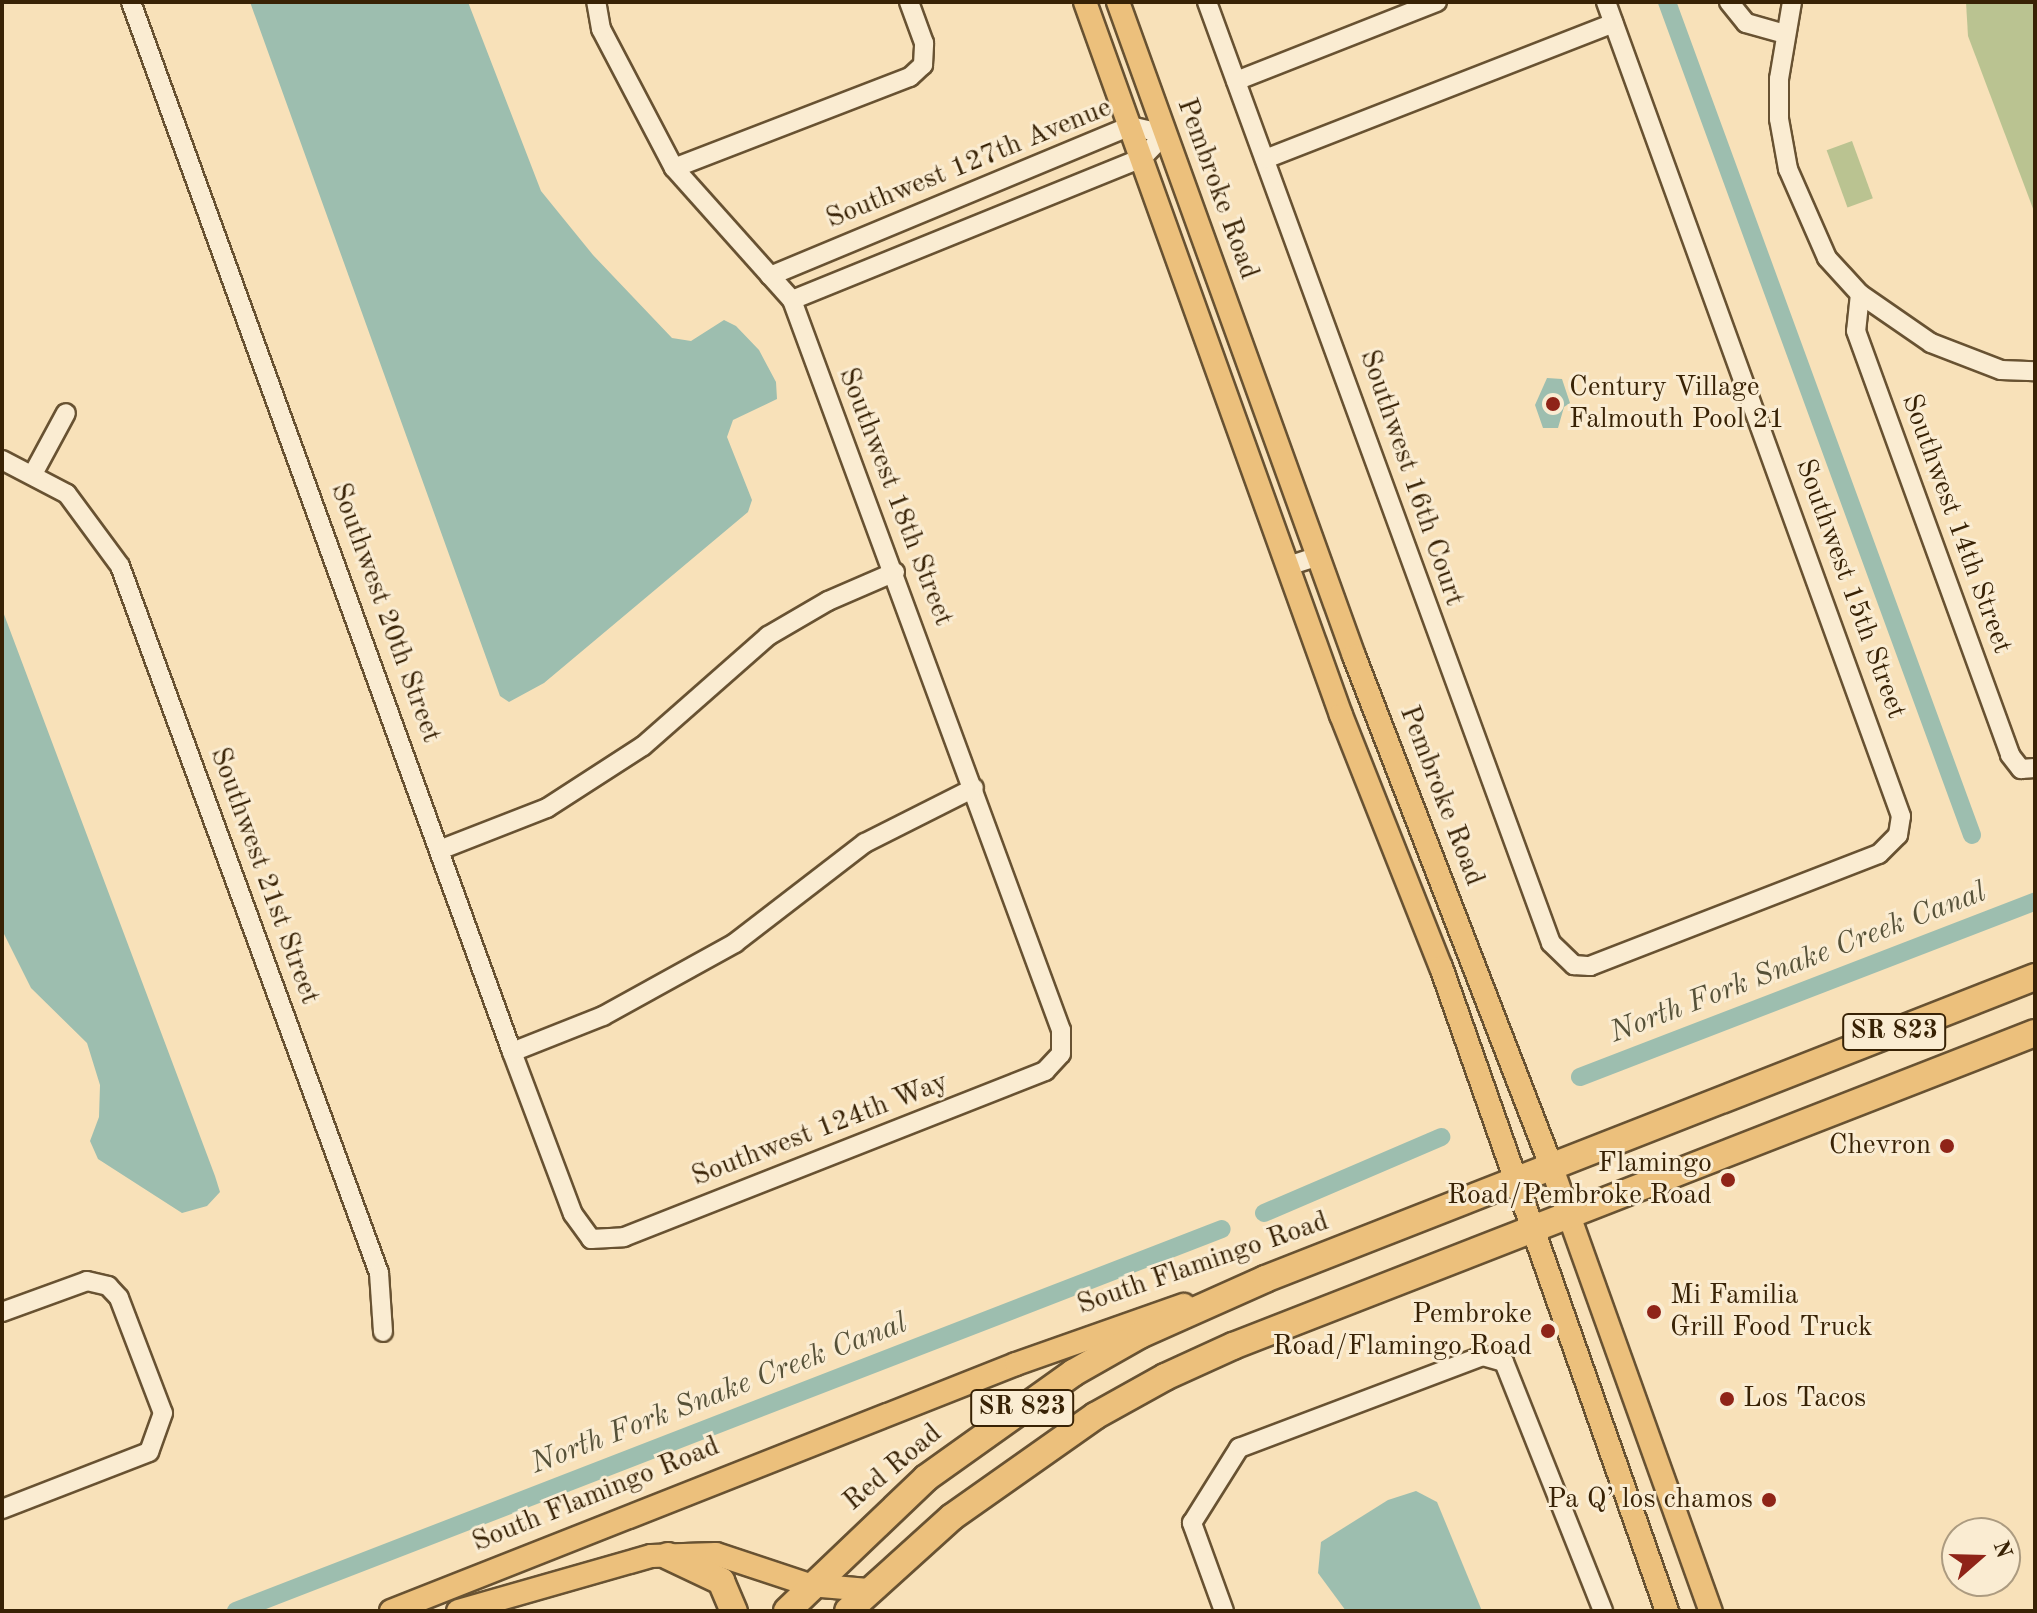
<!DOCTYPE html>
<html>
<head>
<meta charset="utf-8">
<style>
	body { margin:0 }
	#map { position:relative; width:2037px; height:1613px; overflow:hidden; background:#f8e1b9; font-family:"Old Standard TT",serif }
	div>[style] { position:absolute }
	.green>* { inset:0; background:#bac391; transform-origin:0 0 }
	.water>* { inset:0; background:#9dbeaf }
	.canal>* { height:18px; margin:-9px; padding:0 9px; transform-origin:9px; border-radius:9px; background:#9dbeaf }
	.roads { filter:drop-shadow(2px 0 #685232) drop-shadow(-2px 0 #685232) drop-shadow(0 2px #685232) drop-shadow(0 -2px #685232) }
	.minor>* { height:18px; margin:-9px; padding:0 9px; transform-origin:9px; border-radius:9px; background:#faecd2 }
	.major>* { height:22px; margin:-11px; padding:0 11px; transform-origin:11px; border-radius:11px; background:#ecc07c }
	.highway>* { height:26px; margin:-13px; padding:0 13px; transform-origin:13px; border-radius:13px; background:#ecc07c }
	.dots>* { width:22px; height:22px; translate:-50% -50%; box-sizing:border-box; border:4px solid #faecd2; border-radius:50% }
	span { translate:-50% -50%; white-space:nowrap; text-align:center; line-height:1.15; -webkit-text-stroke:6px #faecd2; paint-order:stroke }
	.shield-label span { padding:2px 6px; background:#faecd2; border:2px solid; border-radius:6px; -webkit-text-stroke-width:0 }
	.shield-label { font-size:26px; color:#382205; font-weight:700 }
	.street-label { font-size:28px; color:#382205 }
	.poi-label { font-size:28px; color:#382205 }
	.left { translate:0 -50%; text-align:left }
	.right { translate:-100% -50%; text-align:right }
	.water-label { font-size:30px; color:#565138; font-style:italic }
	.frame { position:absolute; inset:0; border:4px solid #382205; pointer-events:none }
	.north { position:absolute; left:1941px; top:1517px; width:80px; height:80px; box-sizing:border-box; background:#faecd2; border:2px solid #ac9b80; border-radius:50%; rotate:70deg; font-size:22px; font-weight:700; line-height:32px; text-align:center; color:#382205 }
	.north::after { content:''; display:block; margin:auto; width:28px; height:36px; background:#8f2418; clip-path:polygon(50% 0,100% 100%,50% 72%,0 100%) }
</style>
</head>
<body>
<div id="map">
	<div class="green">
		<div style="clip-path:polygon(1966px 2px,2035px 2px,2035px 214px,1968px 36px)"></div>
		<div style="left:1852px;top:141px;width:61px;height:27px;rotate:70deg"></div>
	</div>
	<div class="water">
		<div style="clip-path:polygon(250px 2px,468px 2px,541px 191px,593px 255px,672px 338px,691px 341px,724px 320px,736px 326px,759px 350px,776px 382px,777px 399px,733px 420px,727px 437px,752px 500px,748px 512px,544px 683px,509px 702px,500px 696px)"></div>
		<div style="clip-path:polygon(1547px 378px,1562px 379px,1570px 403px,1564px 407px,1558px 428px,1543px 428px,1535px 405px)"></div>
		<div style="clip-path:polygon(2px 609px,215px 1176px,220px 1192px,207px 1206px,182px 1213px,98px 1159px,90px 1141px,99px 1117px,100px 1085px,87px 1043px,31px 988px,2px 930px)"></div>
		<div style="clip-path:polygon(1416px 1491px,1437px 1502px,1482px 1611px,1346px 1611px,1318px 1573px,1321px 1542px,1388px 1500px)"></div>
	</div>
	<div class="canal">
		<div style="left:1667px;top:2px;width:887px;rotate:69.89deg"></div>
		<div style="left:1580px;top:1077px;width:488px;rotate:-21.1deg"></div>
		<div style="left:1264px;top:1213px;width:193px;rotate:-23.2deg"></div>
		<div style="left:236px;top:1611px;width:1057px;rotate:-21.18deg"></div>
	</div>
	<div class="roads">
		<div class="minor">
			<div style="left:131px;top:2px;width:1117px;rotate:70.06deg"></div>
			<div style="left:512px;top:1052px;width:173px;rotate:69.4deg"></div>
			<div style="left:573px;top:1214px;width:31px;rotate:54deg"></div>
			<div style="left:591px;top:1239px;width:33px;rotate:-3deg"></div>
			<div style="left:624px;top:1237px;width:453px;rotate:-21.5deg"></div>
			<div style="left:1045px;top:1071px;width:23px;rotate:-47deg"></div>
			<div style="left:1061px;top:1054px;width:24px;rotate:-90deg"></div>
			<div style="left:1061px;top:1030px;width:778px;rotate:-110.23deg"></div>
			<div style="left:792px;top:300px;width:177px;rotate:-131.8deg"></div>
			<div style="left:674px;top:168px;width:157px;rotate:-117.7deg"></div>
			<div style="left:601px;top:29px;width:27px;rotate:-100deg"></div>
			<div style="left:1207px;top:2px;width:1002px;rotate:69.92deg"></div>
			<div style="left:1551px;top:943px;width:32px;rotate:44deg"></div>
			<div style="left:1574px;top:965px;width:16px;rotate:4deg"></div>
			<div style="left:1590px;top:966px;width:310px;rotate:-21.2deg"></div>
			<div style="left:1879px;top:854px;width:27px;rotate:-45deg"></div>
			<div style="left:1898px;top:835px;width:19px;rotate:-81deg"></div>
			<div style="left:1901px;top:816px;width:866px;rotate:-109.92deg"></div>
			<div style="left:1729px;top:2px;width:27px;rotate:51deg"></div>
			<div style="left:1746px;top:23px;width:41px;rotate:15.8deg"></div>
			<div style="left:1792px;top:2px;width:78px;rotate:99.6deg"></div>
			<div style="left:1779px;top:79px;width:40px;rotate:90deg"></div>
			<div style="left:1779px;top:119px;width:51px;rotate:79.8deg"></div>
			<div style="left:1788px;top:169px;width:97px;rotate:66.3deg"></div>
			<div style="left:1827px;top:258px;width:49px;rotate:47.5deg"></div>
			<div style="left:1860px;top:294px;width:86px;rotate:34.6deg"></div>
			<div style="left:1931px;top:343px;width:75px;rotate:21.1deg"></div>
			<div style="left:2001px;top:370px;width:34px;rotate:2deg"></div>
			<div style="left:1236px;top:81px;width:216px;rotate:-21.5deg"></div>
			<div style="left:1265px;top:159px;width:374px;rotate:-21.3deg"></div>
			<div style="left:674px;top:168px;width:253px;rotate:-21.1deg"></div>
			<div style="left:910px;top:77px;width:18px;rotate:-43deg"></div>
			<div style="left:923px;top:65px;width:22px;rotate:-87deg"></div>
			<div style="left:924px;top:43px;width:44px;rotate:-110.1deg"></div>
			<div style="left:770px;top:276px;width:390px;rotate:-22.6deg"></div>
			<div style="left:1130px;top:126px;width:36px;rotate:13deg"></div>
			<div style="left:1860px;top:294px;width:37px;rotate:96deg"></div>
			<div style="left:1856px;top:331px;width:451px;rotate:70deg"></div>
			<div style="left:2010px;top:755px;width:18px;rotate:52deg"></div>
			<div style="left:2021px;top:769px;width:14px;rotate:-4deg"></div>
			<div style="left:792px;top:300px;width:378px;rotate:-22.1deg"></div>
			<div style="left:1142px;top:158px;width:33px;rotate:-46deg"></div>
			<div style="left:2px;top:460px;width:73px;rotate:27.6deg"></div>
			<div style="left:67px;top:494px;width:89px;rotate:53.6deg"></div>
			<div style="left:120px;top:566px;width:753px;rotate:69.88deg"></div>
			<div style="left:379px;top:1273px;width:59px;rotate:86.1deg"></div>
			<div style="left:33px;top:474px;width:69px;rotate:-61.6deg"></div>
			<div style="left:1288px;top:566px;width:32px;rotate:-18deg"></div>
			<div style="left:442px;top:849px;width:113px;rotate:-21.3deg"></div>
			<div style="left:547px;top:808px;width:114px;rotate:-32.9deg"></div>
			<div style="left:643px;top:746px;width:167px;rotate:-41.3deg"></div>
			<div style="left:768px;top:636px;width:69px;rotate:-30.3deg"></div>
			<div style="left:828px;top:601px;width:73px;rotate:-23.4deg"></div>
			<div style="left:512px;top:1052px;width:98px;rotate:-21.6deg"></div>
			<div style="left:603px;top:1016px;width:151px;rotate:-28.9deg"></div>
			<div style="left:735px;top:943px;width:164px;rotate:-37.6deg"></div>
			<div style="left:865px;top:843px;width:122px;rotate:-26.8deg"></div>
			<div style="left:2px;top:1312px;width:90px;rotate:-20deg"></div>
			<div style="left:87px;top:1281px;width:22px;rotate:13deg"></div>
			<div style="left:108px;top:1286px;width:16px;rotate:47deg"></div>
			<div style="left:119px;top:1298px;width:123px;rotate:69.1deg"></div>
			<div style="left:163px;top:1413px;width:41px;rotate:109.7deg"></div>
			<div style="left:149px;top:1452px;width:158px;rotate:158.8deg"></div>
			<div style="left:1224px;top:1611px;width:94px;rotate:-110deg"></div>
			<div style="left:1192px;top:1523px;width:89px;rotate:-57.9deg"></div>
			<div style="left:1239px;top:1448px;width:261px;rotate:-20.7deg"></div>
			<div style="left:1483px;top:1356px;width:22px;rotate:16deg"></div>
			<div style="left:1504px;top:1362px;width:268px;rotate:68.3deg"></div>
		</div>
		<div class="major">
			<div style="left:1085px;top:2px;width:758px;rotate:70.25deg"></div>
			<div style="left:1341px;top:715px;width:271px;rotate:68.4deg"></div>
			<div style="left:1441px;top:967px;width:683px;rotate:70.66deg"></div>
			<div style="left:1118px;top:2px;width:695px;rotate:70.16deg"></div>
			<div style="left:1354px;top:656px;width:549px;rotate:68.86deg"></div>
			<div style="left:1552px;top:1168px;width:471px;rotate:70.3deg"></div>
			<div style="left:391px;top:1611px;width:672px;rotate:-21.56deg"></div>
			<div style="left:1016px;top:1364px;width:178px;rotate:-19.4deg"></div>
			<div style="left:458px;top:1611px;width:201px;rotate:-15.9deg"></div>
			<div style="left:651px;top:1556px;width:65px;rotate:-1.8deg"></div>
			<div style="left:716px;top:1554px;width:99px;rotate:18.3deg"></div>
			<div style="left:810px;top:1585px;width:58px;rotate:4.9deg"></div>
		</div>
		<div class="highway">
			<div style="left:668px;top:1556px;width:59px;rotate:25.3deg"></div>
			<div style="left:721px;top:1581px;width:33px;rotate:67deg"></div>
			<div style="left:787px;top:1611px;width:192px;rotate:-43.7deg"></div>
			<div style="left:926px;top:1478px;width:181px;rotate:-35.5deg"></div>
			<div style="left:1073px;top:1373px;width:77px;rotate:-29.6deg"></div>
			<div style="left:1140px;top:1335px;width:137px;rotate:-24.1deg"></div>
			<div style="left:1265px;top:1279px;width:827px;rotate:-21.42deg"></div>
			<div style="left:848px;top:1611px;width:140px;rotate:-42.1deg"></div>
			<div style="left:952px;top:1517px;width:175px;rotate:-35.2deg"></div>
			<div style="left:1095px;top:1416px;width:80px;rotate:-29.1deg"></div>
			<div style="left:1165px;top:1377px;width:75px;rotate:-24.5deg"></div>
			<div style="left:1233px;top:1346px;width:861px;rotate:-21.32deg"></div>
		</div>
	</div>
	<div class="dots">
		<div style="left:1553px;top:404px;background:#8f2418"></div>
		<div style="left:1947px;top:1146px;background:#8f2418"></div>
		<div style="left:1728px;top:1180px;background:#8f2418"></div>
		<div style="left:1654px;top:1312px;background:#8f2418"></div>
		<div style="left:1548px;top:1331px;background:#8f2418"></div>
		<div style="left:1727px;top:1399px;background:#8f2418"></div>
		<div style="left:1769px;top:1500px;background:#8f2418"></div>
	</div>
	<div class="shield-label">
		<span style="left:1894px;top:1032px">SR 823</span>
		<span style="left:1022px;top:1408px">SR 823</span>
	</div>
	<div class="street-label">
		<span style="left:969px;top:164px;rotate:-22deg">Southwest 127th Avenue</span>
		<span style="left:1217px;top:189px;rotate:70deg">Pembroke Road</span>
		<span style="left:1411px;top:478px;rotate:71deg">Southwest 16th Court</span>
		<span style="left:895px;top:497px;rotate:69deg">Southwest 18th Street</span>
		<span style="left:1956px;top:524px;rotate:70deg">Southwest 14th Street</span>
		<span style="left:1850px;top:589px;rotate:70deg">Southwest 15th Street</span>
		<span style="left:385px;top:613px;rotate:70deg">Southwest 20th Street</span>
		<span style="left:1441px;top:796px;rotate:69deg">Pembroke Road</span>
		<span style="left:264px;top:876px;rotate:70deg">Southwest 21st Street</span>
		<span style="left:820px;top:1130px;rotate:-21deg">Southwest 124th Way</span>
		<span style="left:1203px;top:1264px;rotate:-19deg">South Flamingo Road</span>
		<span style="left:893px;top:1468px;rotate:-40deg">Red Road</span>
		<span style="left:596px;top:1495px;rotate:-22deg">South Flamingo Road</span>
	</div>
	<div class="poi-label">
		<span class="left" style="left:1569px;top:404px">Century Village<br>Falmouth Pool 21</span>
		<span class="right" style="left:1931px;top:1146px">Chevron</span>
		<span class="right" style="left:1712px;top:1180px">Flamingo<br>Road/Pembroke Road</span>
		<span class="left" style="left:1670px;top:1312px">Mi Familia<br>Grill Food Truck</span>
		<span class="right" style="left:1532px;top:1331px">Pembroke<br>Road/Flamingo Road</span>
		<span class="left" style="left:1743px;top:1399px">Los Tacos</span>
		<span class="right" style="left:1753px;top:1500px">Pa Q’ los chamos</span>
	</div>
	<div class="water-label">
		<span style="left:1798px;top:963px;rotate:-21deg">North Fork Snake Creek Canal</span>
		<span style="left:719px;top:1394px;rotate:-21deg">North Fork Snake Creek Canal</span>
	</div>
	<div class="frame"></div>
	<div class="north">N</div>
</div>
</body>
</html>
